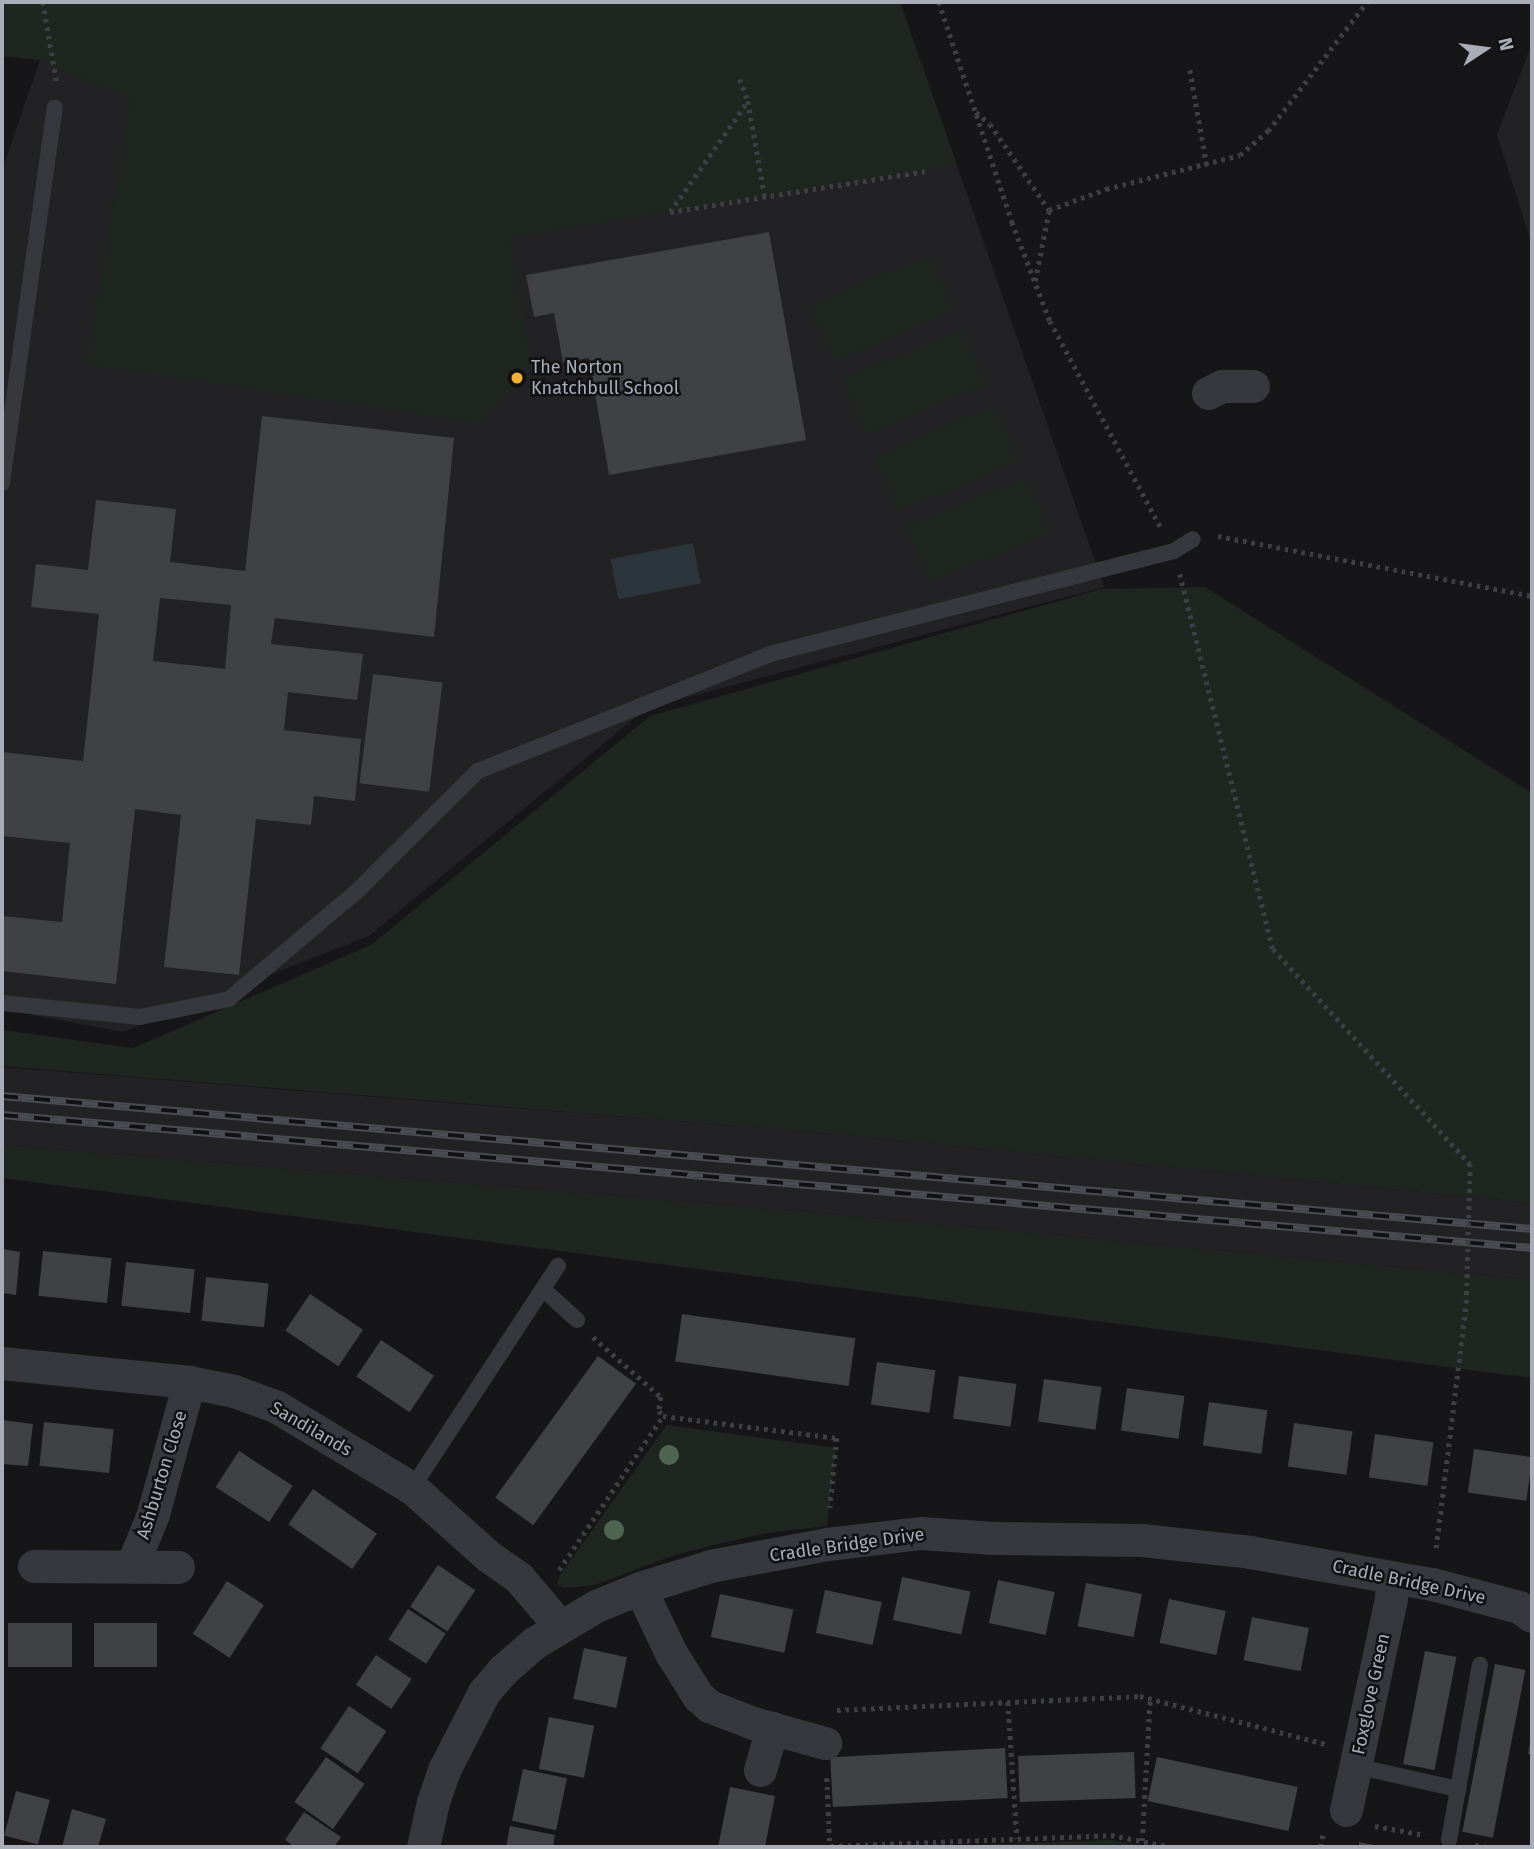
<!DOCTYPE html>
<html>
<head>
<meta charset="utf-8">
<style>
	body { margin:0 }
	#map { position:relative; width:1534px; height:1849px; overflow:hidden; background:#161618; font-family:"Fira Sans",sans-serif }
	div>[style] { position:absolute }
	.built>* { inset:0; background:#222225 }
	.green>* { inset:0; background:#1e261f; transform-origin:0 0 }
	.water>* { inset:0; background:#2c353c; transform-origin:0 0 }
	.building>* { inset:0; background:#404145; transform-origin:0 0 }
	.path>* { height:4.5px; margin-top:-2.25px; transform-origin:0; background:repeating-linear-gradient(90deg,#3d3f44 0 3.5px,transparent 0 8.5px) }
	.service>* { height:16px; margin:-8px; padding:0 8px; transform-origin:8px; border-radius:8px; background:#37383d }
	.minor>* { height:33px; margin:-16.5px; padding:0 16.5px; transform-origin:16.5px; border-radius:16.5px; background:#37383d }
	.rail>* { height:8px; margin-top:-4px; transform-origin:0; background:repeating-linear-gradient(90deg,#111113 0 16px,#4a4c52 0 32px); box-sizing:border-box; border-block:2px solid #4a4c52 }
	.path-bridge>* { height:4.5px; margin-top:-2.25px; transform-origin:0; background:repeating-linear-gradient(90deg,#3d3f44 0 3.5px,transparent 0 8.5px) }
	.trees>* { width:20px; height:20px; margin:-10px; border-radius:50%; background:#506452 }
	.dots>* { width:19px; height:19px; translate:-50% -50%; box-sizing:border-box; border:4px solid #111113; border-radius:50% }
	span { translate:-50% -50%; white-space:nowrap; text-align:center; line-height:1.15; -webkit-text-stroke:5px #111113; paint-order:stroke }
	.poi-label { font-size:18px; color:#a8adb8 }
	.left { translate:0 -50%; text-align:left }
	.street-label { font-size:18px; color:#a8adb8 }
	.frame { position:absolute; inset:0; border:4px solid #a8adb8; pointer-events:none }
	.north { position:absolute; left:1450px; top:14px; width:70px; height:70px; -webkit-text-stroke:5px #111113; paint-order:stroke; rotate:77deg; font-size:19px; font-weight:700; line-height:28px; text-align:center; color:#a8adb8 }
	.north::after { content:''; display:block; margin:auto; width:24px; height:32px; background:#a8adb8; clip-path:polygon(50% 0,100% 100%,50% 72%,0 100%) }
</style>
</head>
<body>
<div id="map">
	<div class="built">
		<div style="clip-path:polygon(2px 2px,900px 2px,1104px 587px,647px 708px,369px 936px,123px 1032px,2px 1009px,2px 170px,40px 60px,2px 56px)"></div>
		<div style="clip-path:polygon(1532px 43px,1532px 245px,1497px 135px)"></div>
		<div style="clip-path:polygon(2px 1067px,814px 1132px,1532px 1203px,1532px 1280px,808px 1212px,2px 1145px)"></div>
	</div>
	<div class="green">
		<div style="clip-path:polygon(2px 2px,900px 2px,957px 165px,510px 238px,531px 367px,479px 424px,86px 365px,131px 100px,40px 60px,2px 56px)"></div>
		<div style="left:930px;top:254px;width:62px;height:131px;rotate:67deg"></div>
		<div style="left:963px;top:329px;width:61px;height:130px;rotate:68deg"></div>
		<div style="left:995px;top:405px;width:61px;height:131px;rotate:67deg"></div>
		<div style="left:1027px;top:477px;width:61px;height:130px;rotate:68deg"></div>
		<div style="clip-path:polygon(1205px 587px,1532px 793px,1532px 1203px,814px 1132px,2px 1066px,2px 1030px,133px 1048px,371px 945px,650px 716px,1101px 589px)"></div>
		<div style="clip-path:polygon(2px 1145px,808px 1212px,1532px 1280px,1532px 1378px,2px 1178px)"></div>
		<div style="clip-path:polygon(667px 1425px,836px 1448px,827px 1526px,767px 1533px,722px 1543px,675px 1555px,595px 1585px,564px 1588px,557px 1584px,560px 1575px)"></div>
		<div style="clip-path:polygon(1112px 1840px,1149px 1847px,916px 1847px)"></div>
	</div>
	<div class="water">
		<div style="left:693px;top:543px;width:41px;height:84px;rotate:79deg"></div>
	</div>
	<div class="building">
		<div style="clip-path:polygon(769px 232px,806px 440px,609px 475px,589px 358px,563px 362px,554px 313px,534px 317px,526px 275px)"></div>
		<div style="clip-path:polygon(evenodd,262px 416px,454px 438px,434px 637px,275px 618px,271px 644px,363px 654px,357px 700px,288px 692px,284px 730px,361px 739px,355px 801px,314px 796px,311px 825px,256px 819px,239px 975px,164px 967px,181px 815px,135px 809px,116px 984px,2px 971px,2px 916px,62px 922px,70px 843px,2px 836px,2px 752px,83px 761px,99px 614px,31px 607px,36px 564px,88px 570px,96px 500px,176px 509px,170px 562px,245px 571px,262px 416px,160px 598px,231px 605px,225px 669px,153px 661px,160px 598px)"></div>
		<div style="left:373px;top:674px;width:70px;height:110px;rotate:7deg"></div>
		<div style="clip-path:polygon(2px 1249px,20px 1252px,16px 1295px,2px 1293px)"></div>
		<div style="left:43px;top:1251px;width:69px;height:45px;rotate:6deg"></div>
		<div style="left:126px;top:1262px;width:69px;height:44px;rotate:6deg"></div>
		<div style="left:206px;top:1277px;width:63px;height:44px;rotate:6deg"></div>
		<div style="left:310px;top:1294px;width:64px;height:44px;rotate:34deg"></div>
		<div style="left:682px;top:1314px;width:175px;height:48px;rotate:8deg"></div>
		<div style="left:381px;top:1340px;width:64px;height:44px;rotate:34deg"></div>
		<div style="left:598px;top:1356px;width:47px;height:175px;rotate:36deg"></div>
		<div style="left:877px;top:1362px;width:59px;height:43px;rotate:8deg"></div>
		<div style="left:959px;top:1376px;width:58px;height:43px;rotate:8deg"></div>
		<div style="left:1044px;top:1379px;width:58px;height:43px;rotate:8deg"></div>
		<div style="left:1127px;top:1388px;width:58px;height:43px;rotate:8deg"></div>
		<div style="left:1209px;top:1402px;width:59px;height:44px;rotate:8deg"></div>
		<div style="clip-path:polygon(2px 1420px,33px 1424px,28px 1466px,2px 1464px)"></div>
		<div style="left:44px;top:1422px;width:70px;height:44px;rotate:6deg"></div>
		<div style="left:1294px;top:1423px;width:59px;height:44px;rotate:8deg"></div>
		<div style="left:1375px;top:1434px;width:59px;height:44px;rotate:8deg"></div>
		<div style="left:1474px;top:1449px;width:59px;height:44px;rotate:8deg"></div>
		<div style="left:239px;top:1451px;width:64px;height:43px;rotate:33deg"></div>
		<div style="left:313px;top:1489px;width:78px;height:43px;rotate:35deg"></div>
		<div style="left:438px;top:1565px;width:45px;height:50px;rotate:34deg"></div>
		<div style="left:902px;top:1577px;width:70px;height:44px;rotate:12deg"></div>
		<div style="left:998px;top:1580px;width:58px;height:44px;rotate:12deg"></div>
		<div style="left:227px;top:1581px;width:44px;height:63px;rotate:33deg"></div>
		<div style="left:1086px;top:1583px;width:57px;height:44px;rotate:11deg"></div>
		<div style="left:825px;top:1590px;width:58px;height:44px;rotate:12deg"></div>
		<div style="left:720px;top:1594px;width:75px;height:44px;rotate:12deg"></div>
		<div style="left:1169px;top:1599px;width:58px;height:45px;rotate:12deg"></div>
		<div style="left:408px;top:1609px;width:45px;height:36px;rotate:33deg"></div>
		<div style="left:1252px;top:1617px;width:58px;height:44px;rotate:11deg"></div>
		<div style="left:8px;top:1623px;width:64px;height:44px"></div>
		<div style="left:94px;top:1623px;width:63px;height:44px"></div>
		<div style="left:584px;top:1648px;width:44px;height:52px;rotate:12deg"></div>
		<div style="left:1425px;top:1651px;width:32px;height:115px;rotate:11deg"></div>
		<div style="left:376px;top:1655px;width:43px;height:36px;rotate:34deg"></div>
		<div style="left:1495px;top:1664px;width:31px;height:171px;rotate:11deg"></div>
		<div style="left:349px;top:1706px;width:45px;height:51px;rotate:34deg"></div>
		<div style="left:549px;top:1717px;width:46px;height:53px;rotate:11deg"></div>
		<div style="clip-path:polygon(1531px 1737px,1532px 1737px,1532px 1755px,1528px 1754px)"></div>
		<div style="left:1005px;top:1748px;width:50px;height:175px;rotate:87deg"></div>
		<div style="left:1134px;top:1752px;width:46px;height:116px;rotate:88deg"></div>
		<div style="left:326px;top:1757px;width:47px;height:55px;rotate:35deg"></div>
		<div style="left:1157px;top:1757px;width:144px;height:45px;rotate:12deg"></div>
		<div style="left:523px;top:1769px;width:45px;height:53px;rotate:12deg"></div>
		<div style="clip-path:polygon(730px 1787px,775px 1796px,765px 1847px,718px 1847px)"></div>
		<div style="left:16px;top:1791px;width:35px;height:46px;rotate:15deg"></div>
		<div style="clip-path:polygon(72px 1809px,106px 1819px,98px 1847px,62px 1847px)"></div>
		<div style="clip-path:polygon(304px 1812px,341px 1837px,334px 1847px,295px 1847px,285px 1840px)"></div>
		<div style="clip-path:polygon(510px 1826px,555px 1835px,553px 1847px,506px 1847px)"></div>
		<div style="clip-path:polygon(1359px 1842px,1379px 1846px,1379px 1847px,1359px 1847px)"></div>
	</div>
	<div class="path">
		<div style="left:43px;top:2px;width:83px;rotate:80.3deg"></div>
		<div style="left:939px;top:2px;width:232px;rotate:71.6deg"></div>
		<div style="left:1012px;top:222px;width:106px;rotate:69deg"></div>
		<div style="left:1050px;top:321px;width:235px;rotate:61.8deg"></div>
		<div style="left:1190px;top:70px;width:97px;rotate:79.9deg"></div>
		<div style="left:740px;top:79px;width:23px;rotate:70deg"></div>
		<div style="left:748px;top:101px;width:97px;rotate:80deg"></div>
		<div style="left:976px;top:112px;width:18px;rotate:41deg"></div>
		<div style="left:990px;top:124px;width:104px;rotate:55.5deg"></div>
		<div style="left:670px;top:212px;width:258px;rotate:-9.1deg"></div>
		<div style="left:670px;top:212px;width:136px;rotate:-54.9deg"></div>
		<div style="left:1035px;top:281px;width:72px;rotate:-78.8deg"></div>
		<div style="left:1049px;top:210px;width:61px;rotate:-20.2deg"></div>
		<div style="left:1106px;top:189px;width:138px;rotate:-14.2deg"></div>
		<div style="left:1240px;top:155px;width:37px;rotate:-41deg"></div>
		<div style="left:1268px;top:131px;width:163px;rotate:-52.5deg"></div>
		<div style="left:1218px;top:536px;width:320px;rotate:10.8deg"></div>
		<div style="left:1180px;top:574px;width:386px;rotate:76.1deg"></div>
		<div style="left:1273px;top:949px;width:292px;rotate:47.5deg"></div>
		<div style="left:593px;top:1337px;width:91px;rotate:41.4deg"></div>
		<div style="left:661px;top:1397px;width:14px;rotate:98deg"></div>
		<div style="left:659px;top:1411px;width:6px;rotate:51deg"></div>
		<div style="left:1436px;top:1548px;width:247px;rotate:-83deg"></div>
		<div style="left:559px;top:1570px;width:186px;rotate:-56deg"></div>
		<div style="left:663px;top:1416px;width:175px;rotate:7.2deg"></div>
		<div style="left:837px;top:1438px;width:70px;rotate:95.7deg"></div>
		<div style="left:1008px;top:1702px;width:137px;rotate:86.2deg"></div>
		<div style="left:837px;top:1710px;width:303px;rotate:-2.6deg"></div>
		<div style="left:1140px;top:1696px;width:192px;rotate:14.5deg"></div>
		<div style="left:827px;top:1778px;width:69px;rotate:87.5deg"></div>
		<div style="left:1375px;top:1826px;width:51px;rotate:10.2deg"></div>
		<div style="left:1142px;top:1841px;width:142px;rotate:-86.8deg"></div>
		<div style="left:1475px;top:1845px;width:13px;rotate:9deg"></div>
		<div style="left:831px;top:1846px;width:280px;rotate:-2.2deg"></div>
		<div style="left:1111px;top:1835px;width:61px;rotate:11.3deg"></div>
		<div style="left:1320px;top:1847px;width:13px;rotate:-77deg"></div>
	</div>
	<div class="service">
		<div style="left:2px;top:483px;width:379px;rotate:-82deg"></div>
		<div style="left:2px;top:1003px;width:139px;rotate:5.8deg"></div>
		<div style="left:140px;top:1017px;width:91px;rotate:-11.4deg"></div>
		<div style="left:229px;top:999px;width:165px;rotate:-40.1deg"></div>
		<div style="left:355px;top:893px;width:173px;rotate:-44.8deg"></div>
		<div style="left:478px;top:771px;width:315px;rotate:-21.8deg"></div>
		<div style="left:770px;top:654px;width:417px;rotate:-14.3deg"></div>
		<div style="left:1174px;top:551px;width:22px;rotate:-32deg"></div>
		<div style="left:543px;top:1289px;width:46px;rotate:42.4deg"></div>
		<div style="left:412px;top:1488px;width:266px;rotate:-56.7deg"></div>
		<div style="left:1355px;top:1766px;width:106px;rotate:12.6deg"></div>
		<div style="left:1449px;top:1840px;width:178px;rotate:-80deg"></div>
	</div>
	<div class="minor">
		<div style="left:1208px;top:393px;width:16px;rotate:-27deg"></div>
		<div style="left:1222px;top:386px;width:31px"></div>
		<div style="left:2px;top:1363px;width:188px;rotate:5.8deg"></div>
		<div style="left:189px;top:1382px;width:46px;rotate:11.3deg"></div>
		<div style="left:234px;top:1391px;width:46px;rotate:20.4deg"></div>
		<div style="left:277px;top:1407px;width:157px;rotate:31deg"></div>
		<div style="left:412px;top:1488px;width:102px;rotate:41.8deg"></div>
		<div style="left:488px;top:1556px;width:38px;rotate:35deg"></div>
		<div style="left:519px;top:1578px;width:63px;rotate:49.5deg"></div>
		<div style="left:34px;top:1566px;width:144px;rotate:0.4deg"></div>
		<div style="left:132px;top:1566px;width:56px;rotate:-68deg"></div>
		<div style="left:153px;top:1514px;width:137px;rotate:-74.7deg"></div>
		<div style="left:640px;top:1588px;width:72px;rotate:64.5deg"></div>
		<div style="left:671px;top:1653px;width:51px;rotate:57.9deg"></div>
		<div style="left:698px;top:1696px;width:15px;rotate:42deg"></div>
		<div style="left:709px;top:1706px;width:47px;rotate:21.1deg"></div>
		<div style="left:753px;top:1723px;width:75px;rotate:15.5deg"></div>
		<div style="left:760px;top:1770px;width:44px;rotate:-74.1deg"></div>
		<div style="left:1346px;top:1810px;width:216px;rotate:-78deg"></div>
		<div style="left:1391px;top:1599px;width:21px;rotate:-87deg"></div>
		<div style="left:423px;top:1847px;width:46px;rotate:-77.5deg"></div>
		<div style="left:433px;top:1802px;width:36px;rotate:-71deg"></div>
		<div style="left:445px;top:1768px;width:85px;rotate:-62.8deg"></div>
		<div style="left:484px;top:1692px;width:28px;rotate:-49deg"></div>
		<div style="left:502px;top:1671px;width:43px;rotate:-41.2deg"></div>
		<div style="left:534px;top:1643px;width:72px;rotate:-30.8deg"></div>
		<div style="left:596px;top:1606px;width:48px;rotate:-22.2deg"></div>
		<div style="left:640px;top:1588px;width:73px;rotate:-17.4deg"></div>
		<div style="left:710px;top:1566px;width:119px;rotate:-10.6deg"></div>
		<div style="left:827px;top:1544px;width:95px;rotate:-6.7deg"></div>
		<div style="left:921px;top:1533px;width:73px;rotate:3.9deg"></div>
		<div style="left:994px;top:1538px;width:148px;rotate:0.8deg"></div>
		<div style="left:1142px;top:1540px;width:109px;rotate:6.3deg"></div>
		<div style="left:1250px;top:1552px;width:185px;rotate:10deg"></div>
		<div style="left:1432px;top:1584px;width:90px;rotate:14.8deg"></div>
		<div style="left:1519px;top:1607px;width:16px;rotate:35deg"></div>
	</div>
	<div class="rail">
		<div style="left:2px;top:1096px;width:1536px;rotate:4.97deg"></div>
		<div style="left:2px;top:1115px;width:1536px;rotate:4.97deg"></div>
	</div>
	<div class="path-bridge">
		<div style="left:1466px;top:1303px;width:139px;rotate:-88.4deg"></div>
	</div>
	<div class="trees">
		<div style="left:669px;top:1455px"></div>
		<div style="left:614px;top:1530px"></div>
	</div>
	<div class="dots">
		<div style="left:517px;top:378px;background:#f2b134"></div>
	</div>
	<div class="poi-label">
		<span class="left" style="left:531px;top:378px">The Norton<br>Knatchbull School</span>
	</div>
	<div class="street-label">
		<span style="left:311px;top:1429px;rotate:30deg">Sandilands</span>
		<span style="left:162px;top:1475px;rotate:-73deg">Ashburton Close</span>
		<span style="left:847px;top:1545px;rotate:-8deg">Cradle Bridge Drive</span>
		<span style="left:1409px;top:1582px;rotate:12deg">Cradle Bridge Drive</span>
		<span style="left:1371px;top:1694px;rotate:-78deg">Foxglove Green</span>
	</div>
	<div class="frame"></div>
	<div class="north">N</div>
</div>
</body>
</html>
